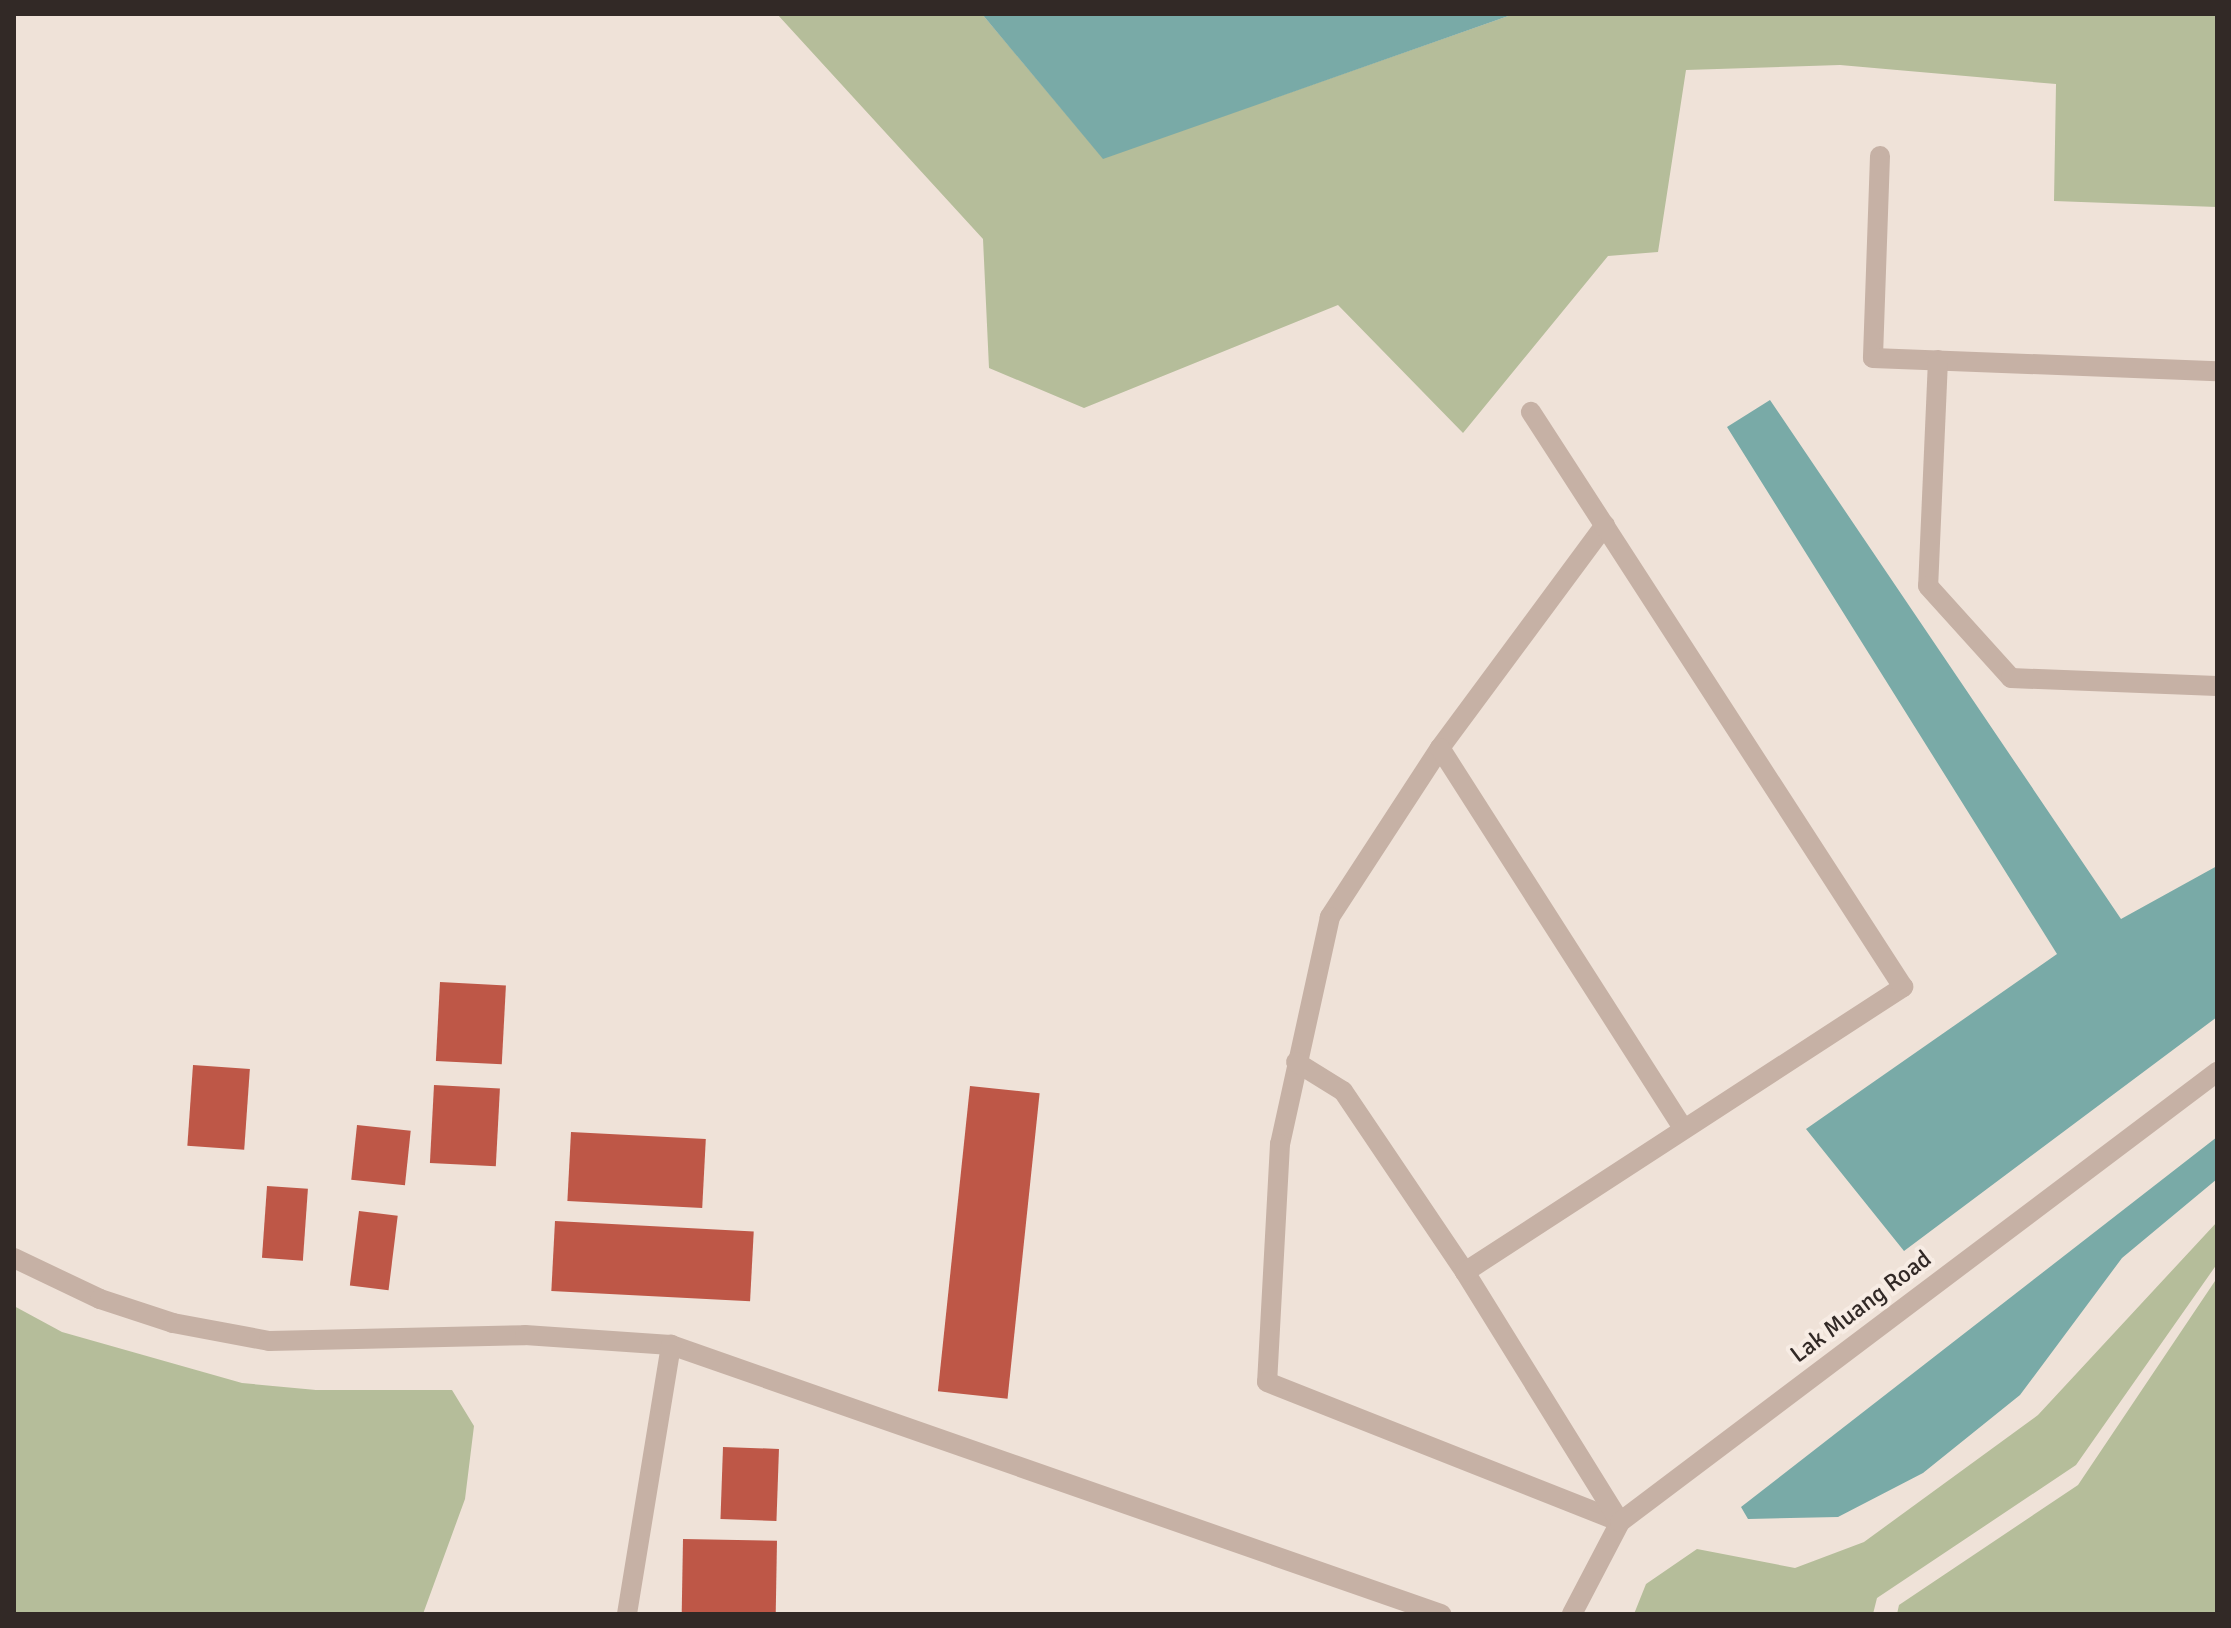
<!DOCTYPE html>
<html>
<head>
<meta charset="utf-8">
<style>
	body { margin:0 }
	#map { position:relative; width:2231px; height:1628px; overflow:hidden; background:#efe2d8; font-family:Signika,sans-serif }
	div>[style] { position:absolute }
	.green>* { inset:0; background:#b5bd9a }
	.water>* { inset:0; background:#79aaa7 }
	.building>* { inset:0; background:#be5747; transform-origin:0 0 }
	.lane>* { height:20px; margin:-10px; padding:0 10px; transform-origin:10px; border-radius:10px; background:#c6b1a5 }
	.street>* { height:20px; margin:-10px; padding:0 10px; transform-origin:10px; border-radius:10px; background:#c6b1a5 }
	span { translate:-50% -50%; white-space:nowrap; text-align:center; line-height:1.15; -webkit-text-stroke:8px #f7ece4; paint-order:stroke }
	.street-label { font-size:24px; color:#322926 }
	.frame { position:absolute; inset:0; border:16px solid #322926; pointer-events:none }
</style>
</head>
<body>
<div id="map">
	<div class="green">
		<div style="clip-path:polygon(777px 14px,982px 14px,1103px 158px,1514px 14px,2217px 14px,2217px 207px,2054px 201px,2056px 84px,1840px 65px,1686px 70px,1658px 252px,1608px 256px,1463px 433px,1338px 305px,1084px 408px,989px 368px,983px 239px)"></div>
		<div style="clip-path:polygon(2217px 1222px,2217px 1264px,2076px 1465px,1877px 1598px,1873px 1614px,1634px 1614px,1646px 1584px,1697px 1549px,1795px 1568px,1864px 1542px,2038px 1415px)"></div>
		<div style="clip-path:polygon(2217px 1278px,2217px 1614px,1897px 1614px,1899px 1605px,2078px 1485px)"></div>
		<div style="clip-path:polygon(14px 1306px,62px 1332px,242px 1383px,316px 1390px,452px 1390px,474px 1426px,465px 1499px,423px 1614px,14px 1614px)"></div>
	</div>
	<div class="water">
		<div style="clip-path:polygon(982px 14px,1514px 14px,1103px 159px)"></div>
		<div style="clip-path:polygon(1770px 400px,2121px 919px,2217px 866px,2217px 1017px,1904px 1251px,1806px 1129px,2057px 954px,1727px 427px)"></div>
		<div style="clip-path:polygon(2217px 1137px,2217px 1179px,2122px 1258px,2020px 1395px,1923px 1473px,1838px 1517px,1748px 1519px,1741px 1507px)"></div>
	</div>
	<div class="building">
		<div style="left:440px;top:982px;width:66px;height:79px;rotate:3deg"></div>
		<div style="left:193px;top:1065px;width:57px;height:81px;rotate:4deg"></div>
		<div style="left:434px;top:1085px;width:66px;height:78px;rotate:3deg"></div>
		<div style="left:970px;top:1086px;width:70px;height:307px;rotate:6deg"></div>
		<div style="left:357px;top:1125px;width:54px;height:55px;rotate:6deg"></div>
		<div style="left:571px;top:1132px;width:135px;height:69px;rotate:3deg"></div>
		<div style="left:267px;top:1186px;width:41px;height:72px;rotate:4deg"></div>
		<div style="left:359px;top:1211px;width:39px;height:75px;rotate:7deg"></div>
		<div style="left:555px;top:1221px;width:199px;height:70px;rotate:3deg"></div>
		<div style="left:723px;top:1447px;width:56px;height:72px;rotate:2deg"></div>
		<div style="left:683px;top:1539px;width:94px;height:75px;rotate:1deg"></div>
	</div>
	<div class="lane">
		<div style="left:14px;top:1258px;width:95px;rotate:25.5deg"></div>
		<div style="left:100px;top:1299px;width:77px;rotate:18.2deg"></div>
		<div style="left:173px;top:1323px;width:98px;rotate:10.6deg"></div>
		<div style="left:269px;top:1341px;width:256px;rotate:-1.3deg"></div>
		<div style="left:525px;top:1335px;width:146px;rotate:3.9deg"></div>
		<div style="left:671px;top:1345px;width:816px;rotate:19.26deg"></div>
		<div style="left:627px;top:1614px;width:273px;rotate:-80.7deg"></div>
	</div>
	<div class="street">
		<div style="left:1880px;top:156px;width:202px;rotate:92deg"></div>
		<div style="left:1873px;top:358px;width:344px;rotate:2.2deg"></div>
		<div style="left:1938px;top:360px;width:226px;rotate:92.5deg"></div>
		<div style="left:1928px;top:586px;width:124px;rotate:47.9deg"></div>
		<div style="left:2011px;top:678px;width:206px;rotate:2.2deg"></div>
		<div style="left:1605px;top:525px;width:277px;rotate:126.5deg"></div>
		<div style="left:1440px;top:748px;width:202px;rotate:123.1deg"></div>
		<div style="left:1330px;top:917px;width:232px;rotate:102.4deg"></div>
		<div style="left:1280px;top:1144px;width:238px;rotate:93.1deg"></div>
		<div style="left:1267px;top:1382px;width:380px;rotate:21.6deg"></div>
		<div style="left:1440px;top:748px;width:452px;rotate:57.4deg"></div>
		<div style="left:1296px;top:1062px;width:55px;rotate:31.7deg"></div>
		<div style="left:1343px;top:1091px;width:218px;rotate:56deg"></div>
		<div style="left:1465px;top:1272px;width:294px;rotate:58.2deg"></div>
		<div style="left:1465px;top:1272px;width:523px;rotate:-33.05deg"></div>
		<div style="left:1903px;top:987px;width:685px;rotate:-122.9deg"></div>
		<div style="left:1572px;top:1614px;width:104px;rotate:-62.4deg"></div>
		<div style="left:1620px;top:1522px;width:748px;rotate:-37.01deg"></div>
	</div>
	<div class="street-label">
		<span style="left:1861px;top:1307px;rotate:-37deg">Lak Muang Road</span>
	</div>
	<div class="frame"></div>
</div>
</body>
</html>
